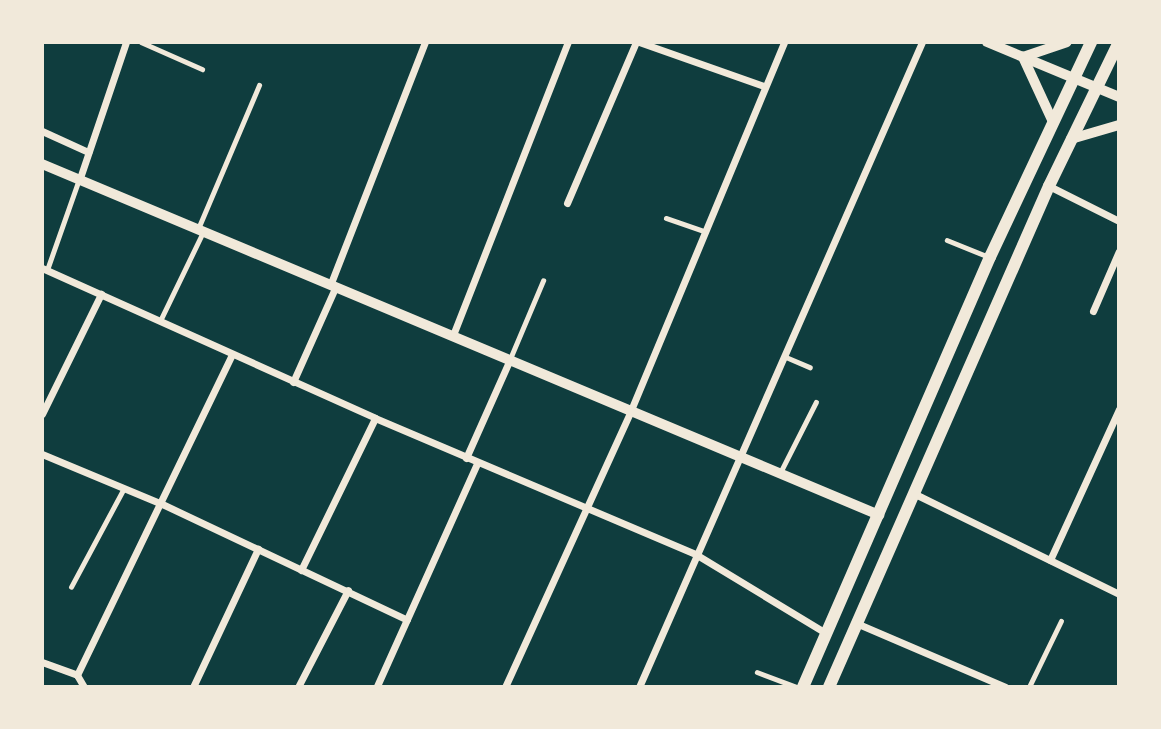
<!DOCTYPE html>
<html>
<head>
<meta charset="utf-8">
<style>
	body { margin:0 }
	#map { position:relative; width:1161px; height:729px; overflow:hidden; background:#0f3d3e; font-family:"Asap Condensed",sans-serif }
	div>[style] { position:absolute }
	.service>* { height:4.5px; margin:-2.25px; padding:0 2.25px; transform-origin:2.25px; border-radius:2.25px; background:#f1e9da }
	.minor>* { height:7px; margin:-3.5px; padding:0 3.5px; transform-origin:3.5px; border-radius:3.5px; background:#f1e9da }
	.tertiary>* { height:10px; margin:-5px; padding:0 5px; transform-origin:5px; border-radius:5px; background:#f1e9da }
	.secondary>* { height:12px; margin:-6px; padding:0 6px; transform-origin:6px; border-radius:6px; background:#f1e9da }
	span { translate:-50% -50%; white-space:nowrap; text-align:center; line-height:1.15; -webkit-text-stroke:5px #f1e9da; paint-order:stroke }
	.frame { position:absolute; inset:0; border:44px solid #f1e9da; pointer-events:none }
</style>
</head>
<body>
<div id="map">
	<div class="service">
		<div style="left:141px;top:42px;width:67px;rotate:23.9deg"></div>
		<div style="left:666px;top:218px;width:40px;rotate:18.9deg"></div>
		<div style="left:198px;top:229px;width:156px;rotate:-67deg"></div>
		<div style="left:947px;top:240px;width:45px;rotate:22deg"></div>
		<div style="left:47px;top:270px;width:96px;rotate:-70.6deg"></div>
		<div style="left:160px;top:321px;width:99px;rotate:-64.2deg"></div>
		<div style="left:786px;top:357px;width:26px;rotate:23deg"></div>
		<div style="left:510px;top:359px;width:85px;rotate:-67.1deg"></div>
		<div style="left:781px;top:471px;width:77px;rotate:-63.1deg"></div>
		<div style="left:71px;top:587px;width:112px;rotate:-61.8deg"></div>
		<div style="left:757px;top:672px;width:43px;rotate:20.6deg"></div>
		<div style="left:1029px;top:687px;width:73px;rotate:-64.1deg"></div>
	</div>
	<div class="minor">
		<div style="left:639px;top:42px;width:133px;rotate:19.4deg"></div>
		<div style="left:42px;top:131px;width:51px;rotate:24.5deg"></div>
		<div style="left:80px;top:178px;width:144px;rotate:-71.3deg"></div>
		<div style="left:1049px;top:186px;width:78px;rotate:26.6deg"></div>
		<div style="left:567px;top:203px;width:175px;rotate:-66.8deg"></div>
		<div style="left:42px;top:268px;width:365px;rotate:24.2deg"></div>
		<div style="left:375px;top:418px;width:350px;rotate:23deg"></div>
		<div style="left:697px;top:555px;width:151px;rotate:31.2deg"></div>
		<div style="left:331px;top:283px;width:259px;rotate:-68.7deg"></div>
		<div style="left:1093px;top:311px;width:65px;rotate:-66.6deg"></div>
		<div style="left:453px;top:335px;width:315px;rotate:-68.6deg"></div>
		<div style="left:293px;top:382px;width:105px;rotate:-65.9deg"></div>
		<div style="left:42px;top:414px;width:134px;rotate:-63.8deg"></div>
		<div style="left:42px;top:454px;width:128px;rotate:22.6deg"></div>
		<div style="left:160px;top:503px;width:273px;rotate:25.3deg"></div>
		<div style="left:466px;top:458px;width:108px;rotate:-66deg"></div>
		<div style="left:915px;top:494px;width:227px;rotate:26.1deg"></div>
		<div style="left:1050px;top:560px;width:166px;rotate:-65.4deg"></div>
		<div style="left:301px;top:570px;width:169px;rotate:-64deg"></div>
		<div style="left:856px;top:623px;width:162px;rotate:23.2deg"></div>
		<div style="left:42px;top:662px;width:37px;rotate:20deg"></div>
		<div style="left:77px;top:675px;width:356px;rotate:-64.2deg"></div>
		<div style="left:77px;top:675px;width:14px;rotate:60deg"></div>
		<div style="left:377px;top:686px;width:244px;rotate:-65.8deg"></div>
		<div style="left:193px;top:687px;width:153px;rotate:-64.8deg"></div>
		<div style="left:298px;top:687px;width:109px;rotate:-62.7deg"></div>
		<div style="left:505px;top:687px;width:304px;rotate:-65.5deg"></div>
		<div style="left:631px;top:410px;width:399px;rotate:-67.4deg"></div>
		<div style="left:639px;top:687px;width:704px;rotate:-66.31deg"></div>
	</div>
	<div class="tertiary">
		<div style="left:987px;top:42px;width:143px;rotate:22.6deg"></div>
		<div style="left:1053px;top:122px;width:72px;rotate:-114.8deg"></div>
		<div style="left:1023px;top:57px;width:46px;rotate:-18.8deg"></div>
		<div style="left:1071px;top:139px;width:50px;rotate:-16.3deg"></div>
		<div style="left:42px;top:164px;width:908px;rotate:22.75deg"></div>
	</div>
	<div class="secondary">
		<div style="left:803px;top:687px;width:469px;rotate:-66.5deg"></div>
		<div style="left:990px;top:257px;width:238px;rotate:-64.8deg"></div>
		<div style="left:829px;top:687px;width:547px;rotate:-66.29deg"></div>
		<div style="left:1049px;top:186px;width:160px;rotate:-64.1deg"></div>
	</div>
	<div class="frame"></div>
</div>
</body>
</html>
